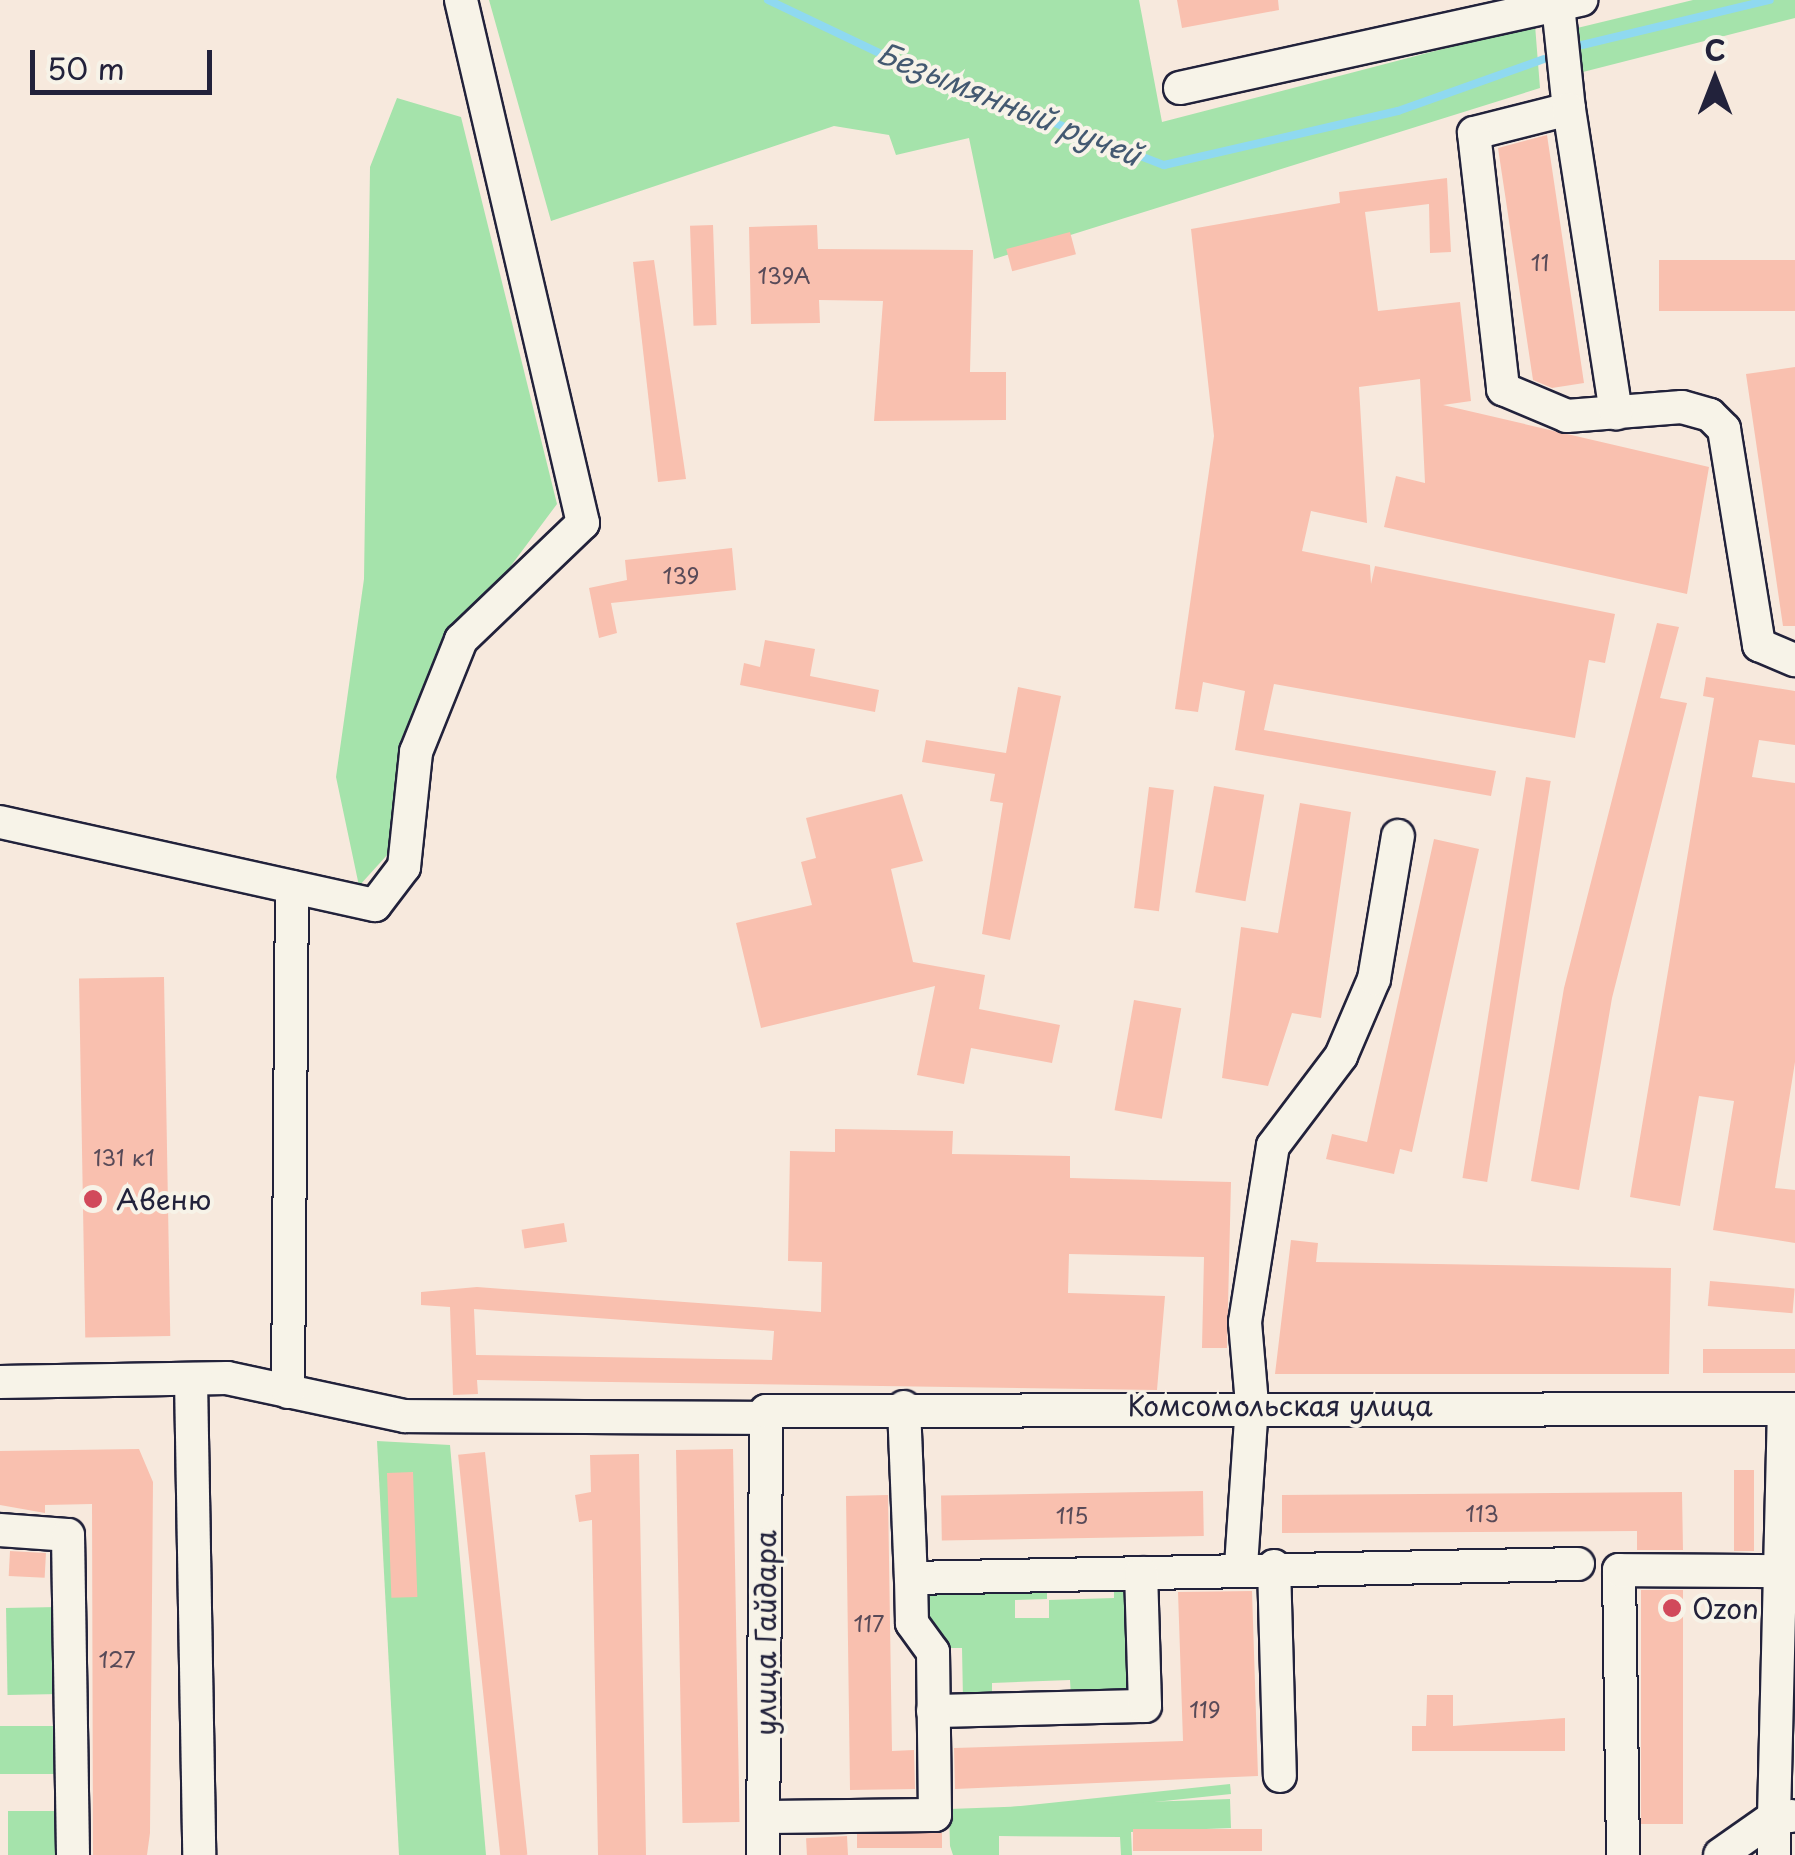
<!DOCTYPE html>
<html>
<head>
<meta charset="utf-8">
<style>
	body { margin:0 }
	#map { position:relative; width:1795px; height:1855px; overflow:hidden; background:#f7e9dd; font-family:"Playpen Sans",sans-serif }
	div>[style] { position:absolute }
	.green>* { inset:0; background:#a5e3ab; transform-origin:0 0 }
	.stream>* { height:8px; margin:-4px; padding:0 4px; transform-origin:4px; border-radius:4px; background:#8fd9f0 }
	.building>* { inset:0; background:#f9c0af; transform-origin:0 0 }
	.roads { filter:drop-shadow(2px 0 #22223b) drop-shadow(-2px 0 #22223b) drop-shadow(0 2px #22223b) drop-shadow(0 -2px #22223b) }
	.minor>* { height:32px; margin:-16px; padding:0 16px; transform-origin:16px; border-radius:16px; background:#f7f3e8 }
	.dots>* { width:28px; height:28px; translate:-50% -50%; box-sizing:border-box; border:5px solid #f7f3e8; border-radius:50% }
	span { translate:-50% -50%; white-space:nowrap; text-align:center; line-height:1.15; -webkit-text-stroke:8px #f7f3e8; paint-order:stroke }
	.number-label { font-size:22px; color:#584a58 }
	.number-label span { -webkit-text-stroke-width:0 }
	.poi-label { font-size:28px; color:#22223b }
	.left { translate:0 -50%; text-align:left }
	.street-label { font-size:28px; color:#22223b }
	.water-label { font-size:30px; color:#435971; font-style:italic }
	.north { position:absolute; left:1665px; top:30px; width:100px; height:100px; -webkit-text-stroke:8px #f7f3e8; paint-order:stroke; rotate:0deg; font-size:28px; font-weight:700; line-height:40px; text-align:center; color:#22223b }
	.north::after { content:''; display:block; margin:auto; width:35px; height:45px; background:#22223b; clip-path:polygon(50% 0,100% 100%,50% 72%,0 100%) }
	.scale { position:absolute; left:30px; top:50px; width:182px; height:45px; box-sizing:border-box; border:5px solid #22223b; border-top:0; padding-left:12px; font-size:30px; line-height:35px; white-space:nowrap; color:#22223b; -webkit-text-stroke:8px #f7f3e8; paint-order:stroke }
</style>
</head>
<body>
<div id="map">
	<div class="green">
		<div style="clip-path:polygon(489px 0,1139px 0,1162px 122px,1535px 25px,1540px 88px,994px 259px,969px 138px,896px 155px,889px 135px,834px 126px,551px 221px)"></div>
		<div style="clip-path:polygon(1693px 0,1795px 0,1795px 18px,1579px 73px,1573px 29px)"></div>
		<div style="clip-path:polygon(397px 98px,461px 117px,557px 504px,445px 654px,388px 854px,359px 886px,336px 777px,364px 579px,370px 167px)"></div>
		<div style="clip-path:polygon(377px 1441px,450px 1445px,486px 1855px,399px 1855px)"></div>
		<div style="clip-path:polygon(1114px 1580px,1129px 1580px,1135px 1681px,1121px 1693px,1071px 1698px,1070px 1680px,992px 1683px,992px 1699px,963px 1700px,962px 1648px,945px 1648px,924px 1621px,924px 1588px,1047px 1584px,1047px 1599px,1015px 1600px,1015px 1618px,1049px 1618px,1049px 1600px,1114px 1598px)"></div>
		<div style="left:58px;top:1607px;width:87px;height:52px;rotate:89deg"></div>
		<div style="left:61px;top:1726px;width:48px;height:61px;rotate:90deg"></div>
		<div style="left:1230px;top:1784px;width:10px;height:281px;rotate:84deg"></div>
		<div style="clip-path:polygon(1230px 1799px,1231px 1828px,1131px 1832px,1132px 1855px,1121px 1855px,1120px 1837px,999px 1836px,999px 1855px,953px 1855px,950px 1846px,949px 1809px)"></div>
		<div style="left:61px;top:1811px;width:44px;height:53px;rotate:90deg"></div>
	</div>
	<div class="stream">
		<div style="left:768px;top:0;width:148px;rotate:25.5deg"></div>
		<div style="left:902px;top:64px;width:281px;rotate:21.1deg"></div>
		<div style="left:1164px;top:165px;width:240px;rotate:-13deg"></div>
		<div style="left:1398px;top:111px;width:155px;rotate:-19.6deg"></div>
		<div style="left:1582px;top:45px;width:193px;rotate:-13.5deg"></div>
	</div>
	<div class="building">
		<div style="clip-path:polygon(1177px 0,1278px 0,1279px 10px,1182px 28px)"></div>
		<div style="clip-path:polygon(1547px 135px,1584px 383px,1552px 388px,1533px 380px,1498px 148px)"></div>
		<div style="clip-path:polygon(1447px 178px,1451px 252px,1430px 253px,1429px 204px,1365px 212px,1378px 311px,1460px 302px,1471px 401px,1443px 405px,1709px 467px,1687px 594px,1384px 527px,1396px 476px,1425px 483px,1420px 379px,1359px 387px,1367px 523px,1311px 511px,1302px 551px,1370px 565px,1371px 584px,1375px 566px,1615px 614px,1605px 663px,1589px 660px,1575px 738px,1274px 684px,1264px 730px,1496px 771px,1491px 796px,1235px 750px,1245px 691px,1203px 682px,1198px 712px,1175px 709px,1214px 436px,1191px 229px,1340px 203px,1339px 192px)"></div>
		<div style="left:713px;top:225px;width:100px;height:23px;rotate:88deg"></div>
		<div style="clip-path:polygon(817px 225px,818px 249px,973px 250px,970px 372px,1006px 372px,1006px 420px,874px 421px,883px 301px,819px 300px,820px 323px,751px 324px,749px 227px)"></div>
		<div style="left:1070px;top:232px;width:23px;height:66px;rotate:75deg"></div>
		<div style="clip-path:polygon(654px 260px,686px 479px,658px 482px,633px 262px)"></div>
		<div style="left:1795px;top:260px;width:51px;height:136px;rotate:90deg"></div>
		<div style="clip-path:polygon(1795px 367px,1795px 626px,1783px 626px,1746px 374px)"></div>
		<div style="clip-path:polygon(732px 548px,736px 590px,611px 603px,617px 633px,599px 638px,589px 588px,627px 580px,625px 560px)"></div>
		<div style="clip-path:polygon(1657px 623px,1679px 627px,1660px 698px,1687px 703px,1612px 998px,1579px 1190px,1531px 1181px,1564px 988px)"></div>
		<div style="clip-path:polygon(765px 640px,815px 649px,810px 676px,879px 690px,875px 712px,740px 685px,744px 663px,760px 667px)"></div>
		<div style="clip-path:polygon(1706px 677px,1795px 691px,1795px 745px,1759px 740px,1752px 777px,1795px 783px,1795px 1062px,1775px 1188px,1795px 1190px,1795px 1243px,1713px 1230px,1734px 1101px,1699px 1096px,1680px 1206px,1630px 1197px,1714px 698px,1703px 696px)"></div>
		<div style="clip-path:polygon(1018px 687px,1061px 696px,1010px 940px,982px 934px,1003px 803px,990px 801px,995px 774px,922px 762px,926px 740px,1006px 753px)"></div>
		<div style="left:1526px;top:777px;width:25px;height:406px;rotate:9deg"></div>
		<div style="left:1214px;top:786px;width:51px;height:108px;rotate:10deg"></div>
		<div style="left:1149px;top:787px;width:25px;height:122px;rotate:7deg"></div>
		<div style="clip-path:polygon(902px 794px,923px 861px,891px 869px,913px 962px,985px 975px,979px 1009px,1060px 1025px,1052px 1063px,971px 1048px,964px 1084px,917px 1075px,935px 986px,761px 1028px,736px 923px,812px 905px,801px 862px,816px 858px,806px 818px)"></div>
		<div style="clip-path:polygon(1300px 803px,1351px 812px,1321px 1018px,1292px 1013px,1268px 1086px,1222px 1078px,1241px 927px,1278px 933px)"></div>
		<div style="clip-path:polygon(1434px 839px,1479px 849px,1412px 1152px,1400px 1149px,1394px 1174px,1326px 1159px,1332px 1134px,1367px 1142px)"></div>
		<div style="left:164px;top:977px;width:359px;height:85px;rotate:89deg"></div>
		<div style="left:1134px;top:1000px;width:48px;height:112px;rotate:10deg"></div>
		<div style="clip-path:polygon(evenodd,835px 1129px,953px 1131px,952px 1154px,1070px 1156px,1070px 1178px,1231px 1182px,1227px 1348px,1202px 1348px,1204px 1257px,1069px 1254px,1068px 1293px,1165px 1296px,1157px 1390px,477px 1380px,478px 1394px,453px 1395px,450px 1307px,421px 1305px,421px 1292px,477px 1287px,821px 1312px,822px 1262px,788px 1261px,790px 1151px,835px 1152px,835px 1129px,474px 1309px,774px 1331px,772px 1360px,476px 1355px,474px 1309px)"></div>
		<div style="left:564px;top:1223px;width:19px;height:43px;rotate:81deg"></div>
		<div style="clip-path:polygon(1291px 1240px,1318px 1243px,1316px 1262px,1671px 1268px,1669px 1374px,1275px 1374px)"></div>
		<div style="left:1710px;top:1281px;width:85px;height:25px;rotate:5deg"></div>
		<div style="left:1795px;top:1349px;width:24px;height:92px;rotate:90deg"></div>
		<div style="clip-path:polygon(139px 1449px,153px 1482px,150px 1833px,147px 1855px,93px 1855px,92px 1504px,45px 1505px,45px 1513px,0 1505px,0 1451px)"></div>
		<div style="left:733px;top:1449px;width:373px;height:57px;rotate:89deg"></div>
		<div style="left:485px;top:1452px;width:405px;height:27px;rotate:84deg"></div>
		<div style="clip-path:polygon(639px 1454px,646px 1855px,598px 1855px,592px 1520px,579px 1522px,575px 1495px,591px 1492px,590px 1455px)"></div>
		<div style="left:1734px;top:1470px;width:20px;height:81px"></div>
		<div style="left:413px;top:1472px;width:125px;height:26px;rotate:88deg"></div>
		<div style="left:1203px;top:1491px;width:45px;height:262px;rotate:89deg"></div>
		<div style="clip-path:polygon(1682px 1492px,1683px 1550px,1637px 1550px,1637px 1531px,1282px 1533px,1282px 1495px)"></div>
		<div style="clip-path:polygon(888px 1495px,892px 1751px,914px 1750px,915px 1789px,850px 1790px,846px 1496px)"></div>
		<div style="left:10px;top:1551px;width:36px;height:25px;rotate:3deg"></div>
		<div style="left:1641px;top:1590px;width:42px;height:234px"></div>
		<div style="clip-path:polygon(1252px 1591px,1258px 1776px,955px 1789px,954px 1748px,1183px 1741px,1178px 1592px)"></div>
		<div style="clip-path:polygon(1427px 1695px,1453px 1695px,1453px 1726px,1565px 1718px,1565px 1751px,1412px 1751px,1412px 1726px,1426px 1726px)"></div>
		<div style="left:1262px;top:1829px;width:22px;height:129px;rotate:90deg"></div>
		<div style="left:942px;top:1833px;width:15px;height:85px;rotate:90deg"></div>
		<div style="left:847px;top:1836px;width:19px;height:41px;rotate:87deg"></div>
	</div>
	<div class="roads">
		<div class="minor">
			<div style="left:1558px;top:5px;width:105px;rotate:84deg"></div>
			<div style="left:1569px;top:109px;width:98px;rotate:165.8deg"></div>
			<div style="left:1474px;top:133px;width:258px;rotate:83.5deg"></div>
			<div style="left:1503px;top:389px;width:69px;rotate:22.9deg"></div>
			<div style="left:1567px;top:416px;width:115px;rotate:-4.5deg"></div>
			<div style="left:1682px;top:407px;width:29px;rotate:16deg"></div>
			<div style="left:1710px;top:415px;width:20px;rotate:45deg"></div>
			<div style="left:1724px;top:429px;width:219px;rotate:80.8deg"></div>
			<div style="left:1759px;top:645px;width:39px;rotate:23deg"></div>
			<div style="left:1180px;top:88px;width:411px;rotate:-12.4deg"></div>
			<div style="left:1569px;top:109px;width:308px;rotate:81.2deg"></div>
			<div style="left:0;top:822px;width:384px;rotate:12.5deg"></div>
			<div style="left:375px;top:905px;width:48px;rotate:-52.7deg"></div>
			<div style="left:404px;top:867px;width:116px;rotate:-84deg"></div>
			<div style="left:416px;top:752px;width:121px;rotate:-68.1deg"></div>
			<div style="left:461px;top:640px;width:169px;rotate:-43.8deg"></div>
			<div style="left:583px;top:523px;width:537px;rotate:-103.13deg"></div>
			<div style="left:191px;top:1379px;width:476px;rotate:89deg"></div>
			<div style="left:0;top:1382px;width:227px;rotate:-1deg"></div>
			<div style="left:227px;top:1378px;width:182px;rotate:12.1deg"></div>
			<div style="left:405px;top:1416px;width:360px;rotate:0.3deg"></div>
			<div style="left:288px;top:1392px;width:505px;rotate:-89.55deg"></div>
			<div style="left:904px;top:1407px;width:171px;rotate:87.7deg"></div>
			<div style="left:911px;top:1578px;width:667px;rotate:-1.2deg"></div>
			<div style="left:0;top:1530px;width:68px;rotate:4.2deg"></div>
			<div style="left:68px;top:1535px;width:320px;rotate:89.1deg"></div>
			<div style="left:1241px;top:1566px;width:162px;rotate:-86.1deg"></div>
			<div style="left:1252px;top:1404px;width:82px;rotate:-94.9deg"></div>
			<div style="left:1245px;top:1322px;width:178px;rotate:-81deg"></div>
			<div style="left:1273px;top:1146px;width:113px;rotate:-52.9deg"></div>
			<div style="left:1341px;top:1056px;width:84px;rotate:-66.8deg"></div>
			<div style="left:1374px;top:979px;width:145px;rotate:-80.5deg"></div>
			<div style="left:1274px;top:1566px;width:210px;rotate:88.4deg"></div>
			<div style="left:933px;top:1711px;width:212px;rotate:-1.4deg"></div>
			<div style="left:1145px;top:1706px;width:133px;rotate:-91.7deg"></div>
			<div style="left:764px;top:1817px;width:171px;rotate:-0.7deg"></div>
			<div style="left:935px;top:1815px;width:163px;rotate:-90.7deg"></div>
			<div style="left:933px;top:1652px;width:36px;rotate:-126deg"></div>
			<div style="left:912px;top:1623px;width:45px;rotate:-91.3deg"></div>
			<div style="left:763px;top:1855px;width:444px;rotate:-89.6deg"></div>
			<div style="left:766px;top:1411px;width:1029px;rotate:-0.11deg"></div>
			<div style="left:1623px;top:1855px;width:285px;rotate:-90.8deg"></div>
			<div style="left:1619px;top:1570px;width:157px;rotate:0.4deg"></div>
			<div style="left:1720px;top:1855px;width:66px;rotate:-35.1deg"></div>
			<div style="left:1774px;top:1817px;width:408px;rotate:-88.6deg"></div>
			<div style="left:1774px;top:1855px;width:38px;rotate:-90deg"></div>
			<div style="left:1774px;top:1817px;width:17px;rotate:-3deg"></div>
		</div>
	</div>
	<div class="dots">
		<div style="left:93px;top:1199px;background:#d1495b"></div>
		<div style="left:1672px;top:1608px;background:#d1495b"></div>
	</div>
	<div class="number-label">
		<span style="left:1540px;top:262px">11</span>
		<span style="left:784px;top:275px">139А</span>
		<span style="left:681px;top:575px">139</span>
		<span style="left:124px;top:1157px">131 к1</span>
		<span style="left:1482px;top:1513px">113</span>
		<span style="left:1072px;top:1515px">115</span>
		<span style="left:869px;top:1623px">117</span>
		<span style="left:117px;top:1659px">127</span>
		<span style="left:1205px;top:1709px">119</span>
	</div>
	<div class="poi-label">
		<span class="left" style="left:116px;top:1199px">Авеню</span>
		<span class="left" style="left:1692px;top:1608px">Ozon</span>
	</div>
	<div class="street-label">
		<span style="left:1280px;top:1405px">Комсомольская улица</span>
		<span style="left:765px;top:1633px;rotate:-90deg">улица Гайдара</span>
	</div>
	<div class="water-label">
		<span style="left:1009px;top:103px;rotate:22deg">Безымянный ручей</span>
	</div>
	<div class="north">С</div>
	<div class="scale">50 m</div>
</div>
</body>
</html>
